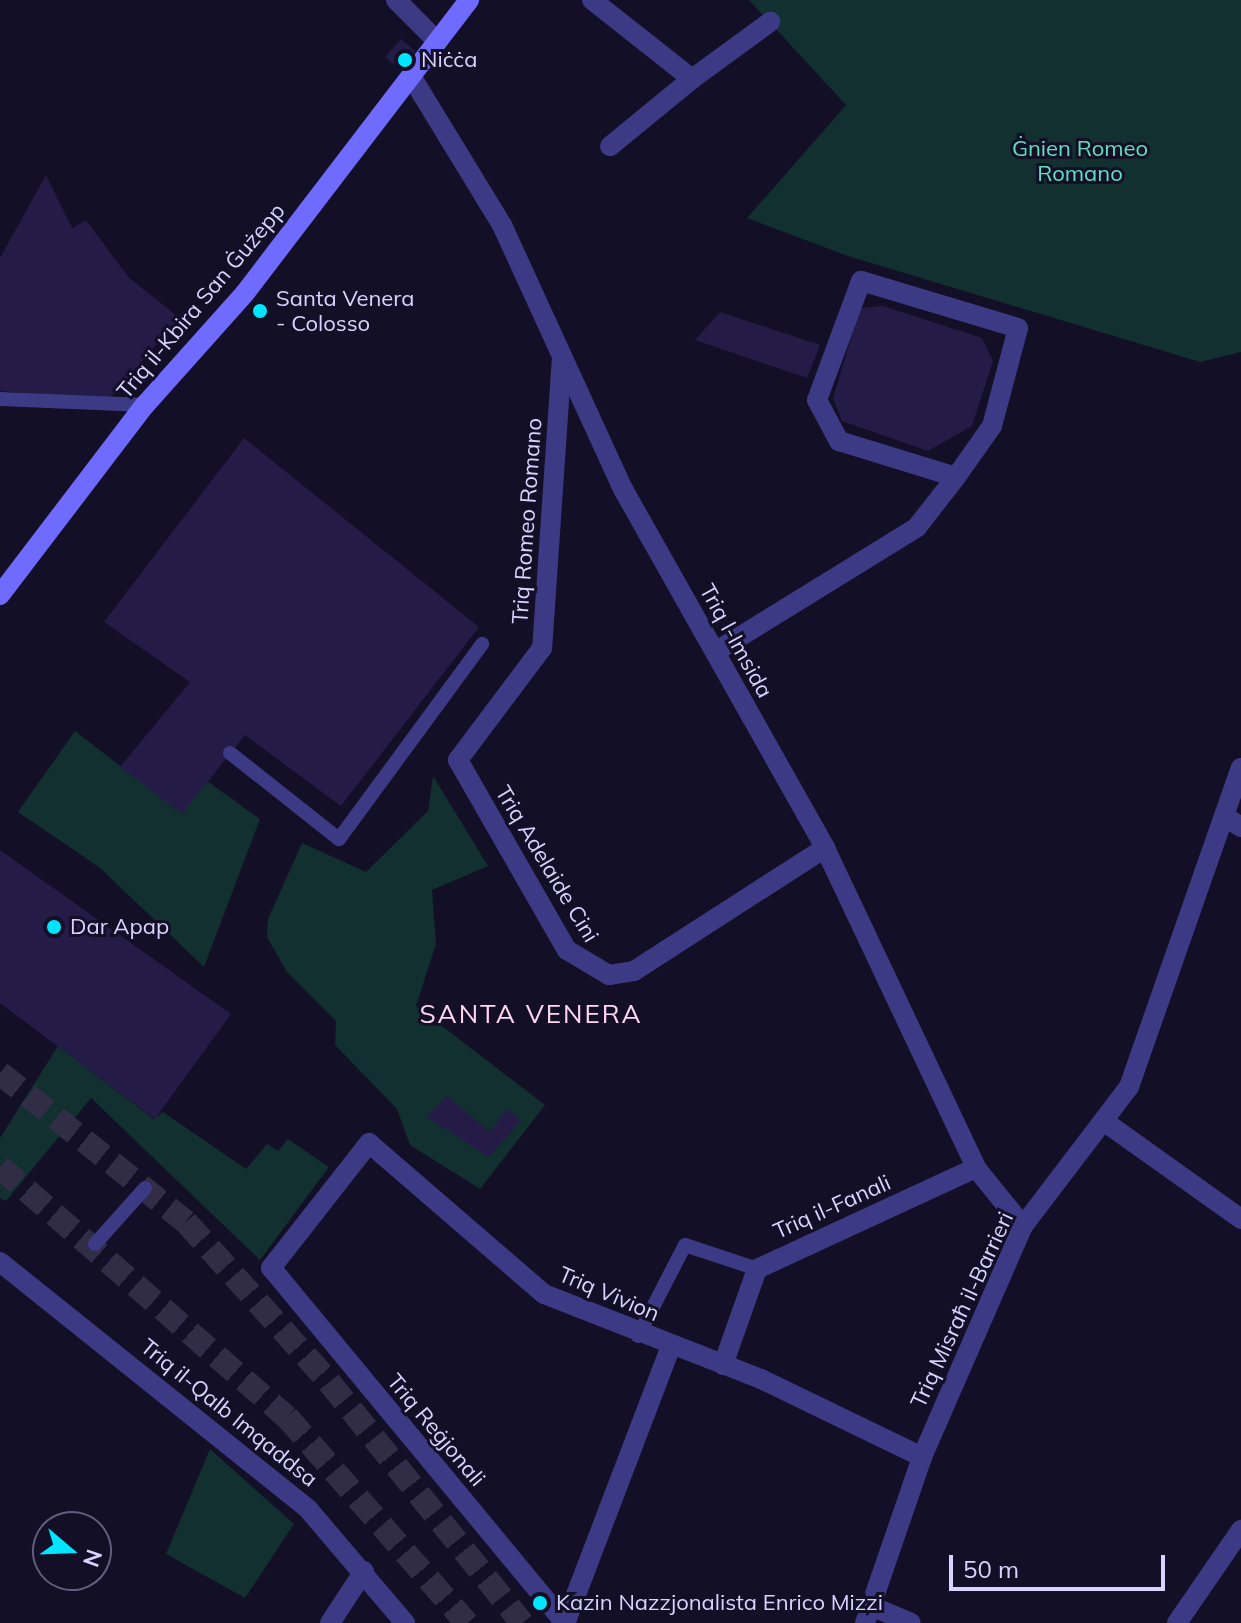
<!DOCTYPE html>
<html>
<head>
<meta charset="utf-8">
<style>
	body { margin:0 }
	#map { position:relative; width:1241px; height:1623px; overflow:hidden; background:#130f26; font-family:Mulish,sans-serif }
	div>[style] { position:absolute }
	.green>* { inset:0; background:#12302f }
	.building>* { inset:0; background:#241b47; transform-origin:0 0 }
	.highway-tunnel>* { height:24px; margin-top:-12px; transform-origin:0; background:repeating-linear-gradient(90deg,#312d47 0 24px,transparent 0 36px) }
	.lane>* { height:14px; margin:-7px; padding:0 7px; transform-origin:7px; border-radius:7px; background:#3d3a85 }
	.street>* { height:20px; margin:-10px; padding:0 10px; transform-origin:10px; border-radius:10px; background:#3d3a85 }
	.secondary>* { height:20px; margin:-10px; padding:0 10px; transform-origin:10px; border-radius:10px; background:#6f6bff }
	.dots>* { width:22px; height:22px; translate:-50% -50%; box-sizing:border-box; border:4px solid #130f26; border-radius:50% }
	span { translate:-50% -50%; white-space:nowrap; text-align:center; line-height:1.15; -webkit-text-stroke:6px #130f26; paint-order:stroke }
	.poi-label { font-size:22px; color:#d9d4ff }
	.left { translate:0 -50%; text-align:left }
	.park-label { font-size:22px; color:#5fe0c0 }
	.street-label { font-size:22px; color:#d9d4ff }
	.quarter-label { font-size:26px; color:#ffd6f0; letter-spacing:2px }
	.north { position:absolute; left:32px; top:1511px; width:80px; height:80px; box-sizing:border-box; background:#130f26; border:2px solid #625e7d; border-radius:50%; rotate:109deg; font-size:22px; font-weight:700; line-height:32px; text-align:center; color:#d9d4ff }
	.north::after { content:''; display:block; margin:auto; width:28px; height:36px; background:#00e5ff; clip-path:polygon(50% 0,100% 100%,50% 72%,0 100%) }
	.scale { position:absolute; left:949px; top:1555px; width:216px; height:36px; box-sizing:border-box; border:4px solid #d9d4ff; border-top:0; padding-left:10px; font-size:24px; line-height:28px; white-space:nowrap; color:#d9d4ff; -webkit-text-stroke:6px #130f26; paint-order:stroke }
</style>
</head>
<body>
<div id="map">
	<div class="green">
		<div style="clip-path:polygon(749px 0,1241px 0,1241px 352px,1200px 362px,848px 256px,747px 218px,846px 105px)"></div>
		<div style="clip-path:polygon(75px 731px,181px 813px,207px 781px,260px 819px,204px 967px,99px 867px,18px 812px)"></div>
		<div style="clip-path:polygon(433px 776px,488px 866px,432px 890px,436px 944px,416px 1006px,545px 1105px,480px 1189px,410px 1145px,397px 1109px,335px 1045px,336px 1021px,287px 972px,267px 937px,268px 919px,302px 843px,366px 872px,428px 811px)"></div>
		<div style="clip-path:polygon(58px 1046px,154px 1119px,163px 1112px,246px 1169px,267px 1144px,278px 1151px,288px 1139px,329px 1167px,260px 1260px,91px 1098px,6px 1201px,0 1198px,0 1138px)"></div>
		<div style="clip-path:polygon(210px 1449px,294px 1524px,245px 1598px,166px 1554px)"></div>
	</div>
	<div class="building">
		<div style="left:401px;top:39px;width:20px;height:24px;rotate:41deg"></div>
		<div style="clip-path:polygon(46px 175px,72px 228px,86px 220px,129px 278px,180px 318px,108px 400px,0 391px,0 258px)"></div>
		<div style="clip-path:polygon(883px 306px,982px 338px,993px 361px,972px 426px,928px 451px,842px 421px,833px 398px,860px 308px)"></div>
		<div style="clip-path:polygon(720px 312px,820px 345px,807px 378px,695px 340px)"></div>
		<div style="clip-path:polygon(244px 438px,479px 627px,341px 806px,245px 735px,182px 814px,120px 767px,190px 682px,104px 622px)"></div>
		<div style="clip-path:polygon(0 850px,231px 1014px,155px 1119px,0 1003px)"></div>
		<div style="clip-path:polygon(447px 1096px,490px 1132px,507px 1109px,521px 1120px,489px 1157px,426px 1117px)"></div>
	</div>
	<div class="highway-tunnel">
		<div style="left:0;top:1073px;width:238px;rotate:38.7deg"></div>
		<div style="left:186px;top:1222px;width:215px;rotate:48.2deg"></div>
		<div style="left:329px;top:1382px;width:309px;rotate:51.3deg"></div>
		<div style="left:0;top:1167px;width:381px;rotate:41.1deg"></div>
		<div style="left:287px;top:1417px;width:274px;rotate:48.9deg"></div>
	</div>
	<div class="lane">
		<div style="left:0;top:399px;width:145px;rotate:2.4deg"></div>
		<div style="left:230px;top:753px;width:139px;rotate:38.3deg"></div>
		<div style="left:339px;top:839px;width:242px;rotate:-53.7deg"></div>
		<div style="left:95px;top:1244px;width:75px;rotate:-48.2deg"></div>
		<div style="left:638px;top:1336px;width:102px;rotate:-62.7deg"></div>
		<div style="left:685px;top:1245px;width:76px;rotate:18.4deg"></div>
	</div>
	<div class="street">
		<div style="left:396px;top:0;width:58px;rotate:45deg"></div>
		<div style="left:592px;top:0;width:127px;rotate:38.3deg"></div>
		<div style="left:692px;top:79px;width:106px;rotate:140.7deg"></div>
		<div style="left:411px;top:76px;width:175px;rotate:58.6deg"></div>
		<div style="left:502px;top:225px;width:290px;rotate:65.4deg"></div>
		<div style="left:623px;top:489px;width:412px;rotate:60.6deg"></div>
		<div style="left:825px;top:848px;width:354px;rotate:64.7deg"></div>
		<div style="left:976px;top:1168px;width:75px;rotate:51deg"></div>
		<div style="left:692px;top:79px;width:97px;rotate:-36.2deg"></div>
		<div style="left:562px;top:357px;width:292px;rotate:93.9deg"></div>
		<div style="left:542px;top:648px;width:140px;rotate:126.9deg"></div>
		<div style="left:458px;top:760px;width:219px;rotate:60.2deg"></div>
		<div style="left:567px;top:950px;width:49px;rotate:30.8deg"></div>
		<div style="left:609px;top:975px;width:25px;rotate:-9deg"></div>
		<div style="left:634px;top:971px;width:227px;rotate:-32.8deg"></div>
		<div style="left:715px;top:652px;width:238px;rotate:-31.7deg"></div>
		<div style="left:917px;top:527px;width:63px;rotate:-52deg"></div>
		<div style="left:956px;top:477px;width:62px;rotate:-54.8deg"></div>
		<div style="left:992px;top:426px;width:101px;rotate:-75.1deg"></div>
		<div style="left:1018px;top:328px;width:164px;rotate:-163.3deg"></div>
		<div style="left:861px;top:281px;width:127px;rotate:110.3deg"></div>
		<div style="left:817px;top:400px;width:47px;rotate:61.8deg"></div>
		<div style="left:839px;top:441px;width:122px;rotate:17.1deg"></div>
		<div style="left:1224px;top:816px;width:20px;rotate:33deg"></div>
		<div style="left:1105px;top:1122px;width:167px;rotate:35.5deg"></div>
		<div style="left:0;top:1262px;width:395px;rotate:38.7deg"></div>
		<div style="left:308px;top:1509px;width:150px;rotate:49.6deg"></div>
		<div style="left:671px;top:1346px;width:297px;rotate:110.9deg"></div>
		<div style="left:565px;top:1623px;width:461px;rotate:-129.6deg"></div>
		<div style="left:271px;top:1268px;width:159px;rotate:-51.9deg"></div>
		<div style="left:369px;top:1143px;width:231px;rotate:40.8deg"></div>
		<div style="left:544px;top:1294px;width:233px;rotate:21.4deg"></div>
		<div style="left:761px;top:1379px;width:179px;rotate:25.8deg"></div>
		<div style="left:723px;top:1365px;width:102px;rotate:-70.5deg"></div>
		<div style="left:757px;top:1269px;width:241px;rotate:-24.8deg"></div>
		<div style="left:871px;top:1606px;width:43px;rotate:23deg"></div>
		<div style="left:330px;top:1623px;width:62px;rotate:-56.8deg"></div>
		<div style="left:865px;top:1623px;width:176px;rotate:-71deg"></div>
		<div style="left:922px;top:1457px;width:252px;rotate:-66.4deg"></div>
		<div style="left:1023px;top:1226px;width:175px;rotate:-52.7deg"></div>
		<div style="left:1129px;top:1087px;width:338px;rotate:-70.7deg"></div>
		<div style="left:1177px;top:1623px;width:113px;rotate:-55.5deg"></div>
	</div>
	<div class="secondary">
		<div style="left:0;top:595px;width:239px;rotate:-52.7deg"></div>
		<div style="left:145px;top:405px;width:150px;rotate:-48.2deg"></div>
		<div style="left:245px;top:293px;width:369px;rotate:-52.6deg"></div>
	</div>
	<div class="dots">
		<div style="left:405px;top:60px;background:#00e5ff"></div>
		<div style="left:260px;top:311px;background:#00e5ff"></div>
		<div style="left:54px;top:927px;background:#00e5ff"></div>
		<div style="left:540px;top:1603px;background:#00e5ff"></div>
	</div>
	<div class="poi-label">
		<span class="left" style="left:421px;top:60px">Niċċa</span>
		<span class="left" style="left:276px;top:311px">Santa Venera<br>- Colosso</span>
		<span class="left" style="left:70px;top:927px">Dar Apap</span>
		<span class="left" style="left:556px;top:1603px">Kazin Nazzjonalista Enrico Mizzi</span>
	</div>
	<div class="park-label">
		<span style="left:1080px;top:161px">Ġnien Romeo<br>Romano</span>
	</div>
	<div class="street-label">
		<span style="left:201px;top:301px;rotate:-50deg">Triq il-Kbira San Ġużepp</span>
		<span style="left:527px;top:521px;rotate:-86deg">Triq Romeo Romano</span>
		<span style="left:736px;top:641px;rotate:61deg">Triq l-Imsida</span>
		<span style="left:547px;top:864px;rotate:59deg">Triq Adelaide Cini</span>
		<span style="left:832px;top:1207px;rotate:-24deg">Triq il-Fanali</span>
		<span style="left:609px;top:1294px;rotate:23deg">Triq Vivion</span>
		<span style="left:962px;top:1310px;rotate:-65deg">Triq Misraħ il-Barrieri</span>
		<span style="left:229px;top:1413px;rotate:39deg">Triq il-Qalb Imqaddsa</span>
		<span style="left:436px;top:1430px;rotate:50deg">Triq Reġjonali</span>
	</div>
	<div class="quarter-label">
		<span style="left:531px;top:1014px">SANTA VENERA</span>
	</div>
	<div class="north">N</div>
	<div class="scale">50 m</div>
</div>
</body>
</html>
